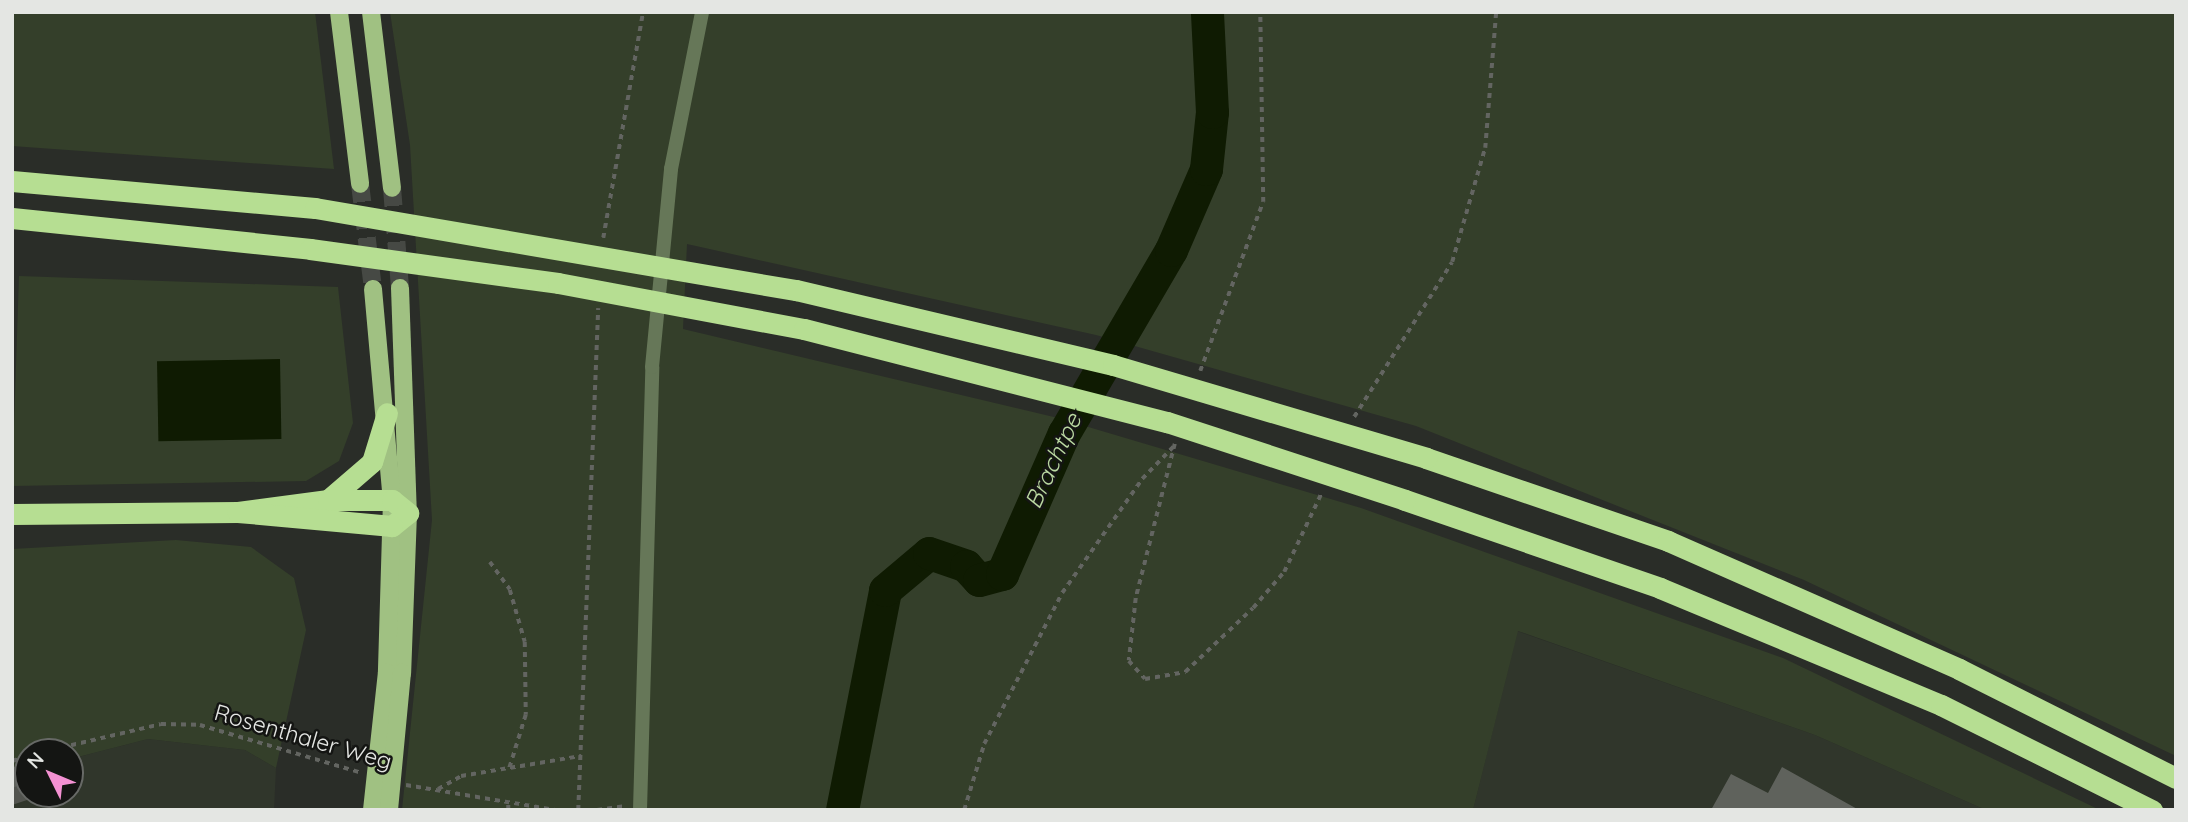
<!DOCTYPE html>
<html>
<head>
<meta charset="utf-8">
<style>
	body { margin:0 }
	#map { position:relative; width:2188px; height:822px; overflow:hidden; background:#2a2d28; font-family:Quicksand,sans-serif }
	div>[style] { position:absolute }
	.built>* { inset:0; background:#30362b }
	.green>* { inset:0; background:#343f2a }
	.water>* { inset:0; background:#0f1b02; transform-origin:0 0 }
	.river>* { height:33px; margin:-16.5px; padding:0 16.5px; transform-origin:16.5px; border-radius:16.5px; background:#0f1b02 }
	.primary-tunnel>* { height:18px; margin-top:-9px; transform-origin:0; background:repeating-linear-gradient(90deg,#464944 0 18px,transparent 0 27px) }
	.path>* { height:3.5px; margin-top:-1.75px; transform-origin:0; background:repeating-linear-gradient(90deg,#636561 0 5px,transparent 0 10px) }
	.street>* { height:14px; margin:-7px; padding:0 7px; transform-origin:7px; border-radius:7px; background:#667758 }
	.primary>* { height:18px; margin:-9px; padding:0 9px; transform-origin:9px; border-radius:9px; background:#a0c182 }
	.highway>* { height:21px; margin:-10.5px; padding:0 10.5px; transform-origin:10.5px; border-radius:10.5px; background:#b6de92 }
	.primary-bridge>* { height:18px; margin:-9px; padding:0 9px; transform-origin:9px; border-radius:9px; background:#a0c182 }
	.highway-bridge>* { height:21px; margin:-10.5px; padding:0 10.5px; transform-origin:10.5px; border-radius:10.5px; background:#b6de92 }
	.wall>* { inset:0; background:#52544f }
	.building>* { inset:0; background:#5f625c }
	span { translate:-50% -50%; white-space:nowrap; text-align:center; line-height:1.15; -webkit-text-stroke:5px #141513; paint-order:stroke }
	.street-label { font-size:23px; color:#e4e6e3 }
	.water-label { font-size:24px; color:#bad8a1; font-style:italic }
	.frame { position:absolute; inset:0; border:14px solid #e4e6e3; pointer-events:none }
	.north { position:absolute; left:14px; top:738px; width:70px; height:70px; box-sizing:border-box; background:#141513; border:2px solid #676966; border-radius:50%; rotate:313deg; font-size:19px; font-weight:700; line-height:28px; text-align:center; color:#e4e6e3 }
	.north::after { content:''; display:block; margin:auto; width:24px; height:32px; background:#f491d3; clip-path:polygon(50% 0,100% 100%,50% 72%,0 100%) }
</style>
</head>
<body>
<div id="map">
	<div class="built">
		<div style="clip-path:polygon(1517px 631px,1815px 735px,1986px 810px,1473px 810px)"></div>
		<div style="clip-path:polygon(148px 739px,245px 750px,276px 768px,274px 810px,12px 810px,12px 779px,28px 773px,28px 794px,70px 794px,70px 759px)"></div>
	</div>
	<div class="green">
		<div style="clip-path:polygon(12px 12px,315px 12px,334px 169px,12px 146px)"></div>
		<div style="clip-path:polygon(390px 12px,2176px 12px,2176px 756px,1804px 580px,1416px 426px,1096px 335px,687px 244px,683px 329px,1058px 418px,1361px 508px,1783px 658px,2100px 810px,1986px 810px,1815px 735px,1518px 631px,1473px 810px,402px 810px,432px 520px,410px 145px)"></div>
		<div style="clip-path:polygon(19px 276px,338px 287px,353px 423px,339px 461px,306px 481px,12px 486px)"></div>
		<div style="clip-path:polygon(176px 540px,251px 547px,294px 578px,306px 630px,276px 768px,245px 750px,148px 739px,70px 759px,70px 752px,28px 752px,28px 773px,12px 779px,12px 549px)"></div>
	</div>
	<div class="water">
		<div style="left:280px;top:359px;width:80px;height:123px;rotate:89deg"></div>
	</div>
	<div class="river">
		<div style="left:842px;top:810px;width:224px;rotate:-78.9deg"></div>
		<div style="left:885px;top:590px;width:57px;rotate:-40.1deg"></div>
		<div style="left:929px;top:553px;width:39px;rotate:19deg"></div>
		<div style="left:966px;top:566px;width:19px;rotate:47deg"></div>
		<div style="left:979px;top:580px;width:24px;rotate:-15deg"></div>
		<div style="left:1002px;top:574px;width:154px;rotate:-66.3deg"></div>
		<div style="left:1064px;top:433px;width:212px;rotate:-59.7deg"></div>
		<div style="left:1171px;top:250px;width:88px;rotate:-66.6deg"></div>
		<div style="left:1206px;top:169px;width:57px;rotate:-84deg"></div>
		<div style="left:1212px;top:112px;width:100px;rotate:-92.9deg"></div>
	</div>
	<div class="primary-tunnel">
		<div style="left:360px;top:184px;width:106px;rotate:82.9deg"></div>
		<div style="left:392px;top:188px;width:100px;rotate:85.4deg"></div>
	</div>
	<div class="path">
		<div style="left:603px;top:238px;width:230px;rotate:-80deg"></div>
		<div style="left:1200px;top:371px;width:180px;rotate:-69.6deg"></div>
		<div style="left:1263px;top:202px;width:190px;rotate:-90.9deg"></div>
		<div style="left:1354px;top:417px;width:183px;rotate:-57.7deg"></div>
		<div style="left:1452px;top:262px;width:119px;rotate:-73.9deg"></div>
		<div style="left:1485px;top:148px;width:136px;rotate:-85.4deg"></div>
		<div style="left:1175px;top:444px;width:159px;rotate:104.2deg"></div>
		<div style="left:1136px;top:598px;width:63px;rotate:96.3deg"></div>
		<div style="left:1129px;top:661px;width:24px;rotate:48deg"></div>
		<div style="left:1145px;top:679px;width:41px;rotate:-9.9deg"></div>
		<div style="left:1185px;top:672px;width:93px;rotate:-43.3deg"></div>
		<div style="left:1253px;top:608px;width:48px;rotate:-49.3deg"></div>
		<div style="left:1284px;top:572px;width:89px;rotate:-64.6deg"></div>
		<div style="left:490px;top:562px;width:34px;rotate:54deg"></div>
		<div style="left:510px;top:590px;width:54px;rotate:73.9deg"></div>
		<div style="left:525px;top:642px;width:73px;rotate:89.2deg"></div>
		<div style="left:526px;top:715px;width:58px;rotate:107.2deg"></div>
		<div style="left:42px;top:752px;width:122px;rotate:-13.2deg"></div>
		<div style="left:161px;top:724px;width:39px;rotate:1deg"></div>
		<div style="left:200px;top:725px;width:166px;rotate:16.5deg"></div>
		<div style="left:12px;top:761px;width:17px;rotate:-17deg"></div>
		<div style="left:406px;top:785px;width:151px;rotate:9.5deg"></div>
		<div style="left:438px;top:789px;width:26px;rotate:-29deg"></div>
		<div style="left:461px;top:776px;width:122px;rotate:-9.5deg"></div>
		<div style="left:508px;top:810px;width:8px;rotate:-90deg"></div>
		<div style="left:578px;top:810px;width:502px;rotate:-87.72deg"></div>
		<div style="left:597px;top:810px;width:29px;rotate:-8deg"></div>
		<div style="left:964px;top:810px;width:69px;rotate:-73.1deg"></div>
		<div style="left:984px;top:744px;width:170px;rotate:-62.7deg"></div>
		<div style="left:1062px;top:593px;width:139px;rotate:-54.9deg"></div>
		<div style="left:1142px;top:479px;width:47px;rotate:-45.9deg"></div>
	</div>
	<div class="street">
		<div style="left:640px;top:810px;width:443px;rotate:-88.4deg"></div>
		<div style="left:652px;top:367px;width:199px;rotate:-84.5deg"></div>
		<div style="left:671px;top:169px;width:160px;rotate:-78.8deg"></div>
	</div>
	<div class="primary">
		<div style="left:339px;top:12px;width:173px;rotate:83deg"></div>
		<div style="left:371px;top:12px;width:177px;rotate:83.2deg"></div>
		<div style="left:400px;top:288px;width:225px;rotate:88deg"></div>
		<div style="left:408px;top:513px;width:160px;rotate:92.1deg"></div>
		<div style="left:373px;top:289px;width:212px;rotate:84.9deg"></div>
		<div style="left:392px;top:500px;width:173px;rotate:91.7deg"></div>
	</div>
	<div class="highway">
		<div style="left:12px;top:181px;width:304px;rotate:5.1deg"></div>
		<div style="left:12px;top:218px;width:300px;rotate:5.9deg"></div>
		<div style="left:1426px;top:458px;width:256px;rotate:18.9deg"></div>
		<div style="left:1668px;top:541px;width:318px;rotate:23.7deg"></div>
		<div style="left:1959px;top:669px;width:243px;rotate:26.7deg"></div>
		<div style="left:328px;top:500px;width:58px;rotate:-40.8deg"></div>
		<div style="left:372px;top:462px;width:51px;rotate:-73deg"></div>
		<div style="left:1405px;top:500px;width:270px;rotate:19deg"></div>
		<div style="left:1660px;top:588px;width:304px;rotate:22.6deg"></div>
		<div style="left:1941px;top:705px;width:236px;rotate:26.5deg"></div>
		<div style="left:12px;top:514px;width:226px;rotate:-0.5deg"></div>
		<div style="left:238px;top:512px;width:91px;rotate:-7.6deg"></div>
		<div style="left:328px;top:500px;width:64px"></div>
		<div style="left:392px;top:500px;width:21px;rotate:39deg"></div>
		<div style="left:408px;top:513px;width:21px;rotate:141deg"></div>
		<div style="left:392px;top:526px;width:155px;rotate:-174.8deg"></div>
	</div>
	<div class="primary-bridge">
		<div style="left:372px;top:810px;width:138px;rotate:-83.8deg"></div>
		<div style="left:389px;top:810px;width:138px;rotate:-84.6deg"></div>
	</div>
	<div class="highway-bridge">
		<div style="left:315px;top:208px;width:488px;rotate:9.7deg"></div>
		<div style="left:796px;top:290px;width:326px;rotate:13.3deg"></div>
		<div style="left:1113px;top:365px;width:327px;rotate:16.5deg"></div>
		<div style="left:310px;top:249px;width:250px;rotate:7.8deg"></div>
		<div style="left:558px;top:283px;width:250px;rotate:10.6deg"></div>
		<div style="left:804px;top:329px;width:375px;rotate:14.4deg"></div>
		<div style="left:1167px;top:422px;width:250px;rotate:18.1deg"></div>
	</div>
	<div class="wall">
		<div style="clip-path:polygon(12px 768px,28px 782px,28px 794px,32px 794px,33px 798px,12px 805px)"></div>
	</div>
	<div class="building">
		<div style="clip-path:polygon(21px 764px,28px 782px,12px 788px,12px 768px)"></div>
		<div style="clip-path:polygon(1782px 767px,1859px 810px,1711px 810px,1731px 774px,1768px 793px)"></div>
	</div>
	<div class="street-label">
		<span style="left:303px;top:737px;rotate:16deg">Rosenthaler Weg</span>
	</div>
	<div class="water-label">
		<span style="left:1053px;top:461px;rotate:-65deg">Brachtpe</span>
	</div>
	<div class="frame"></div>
	<div class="north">N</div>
</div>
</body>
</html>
